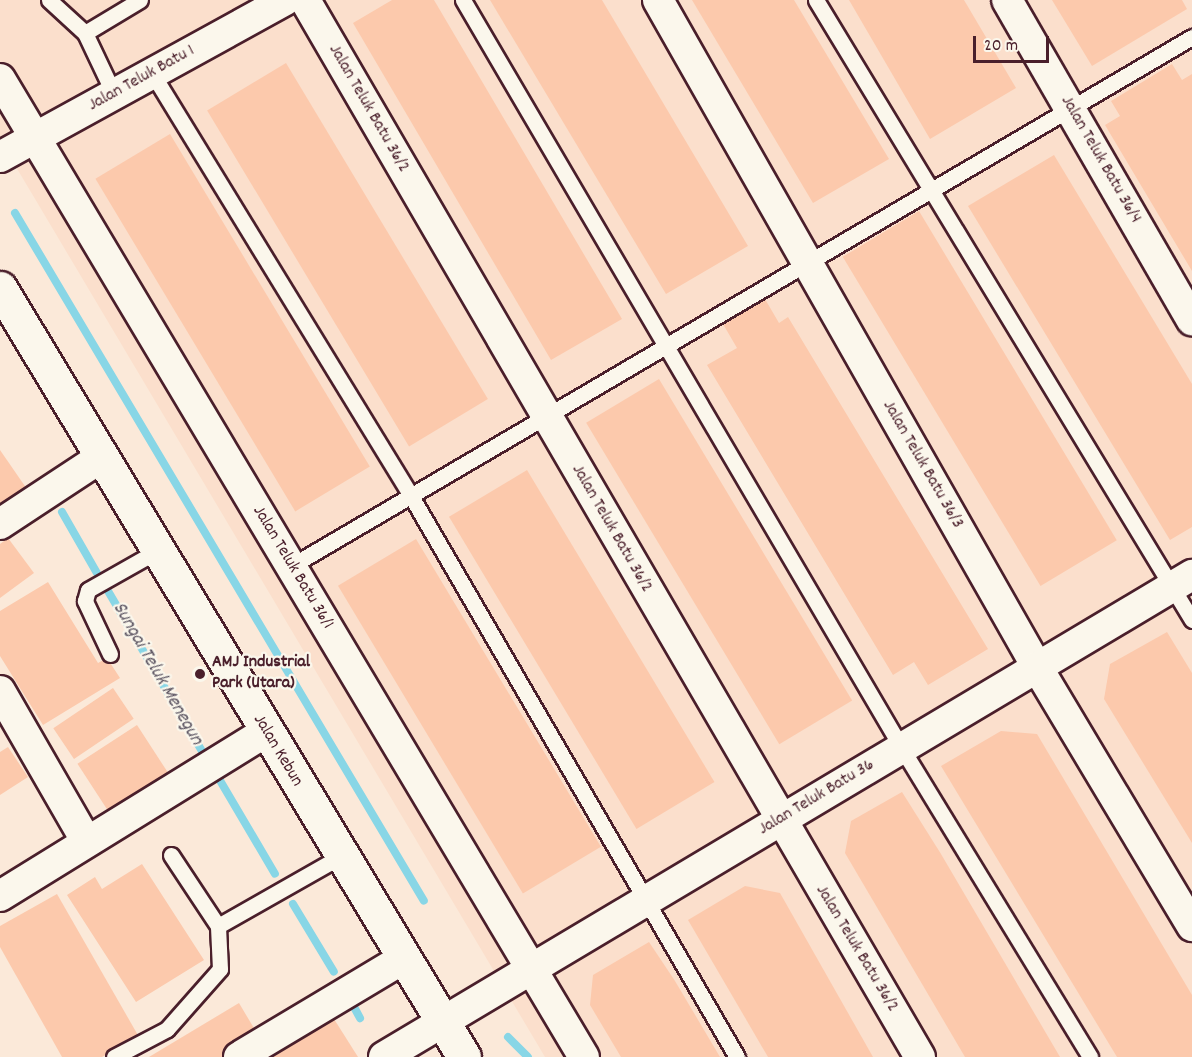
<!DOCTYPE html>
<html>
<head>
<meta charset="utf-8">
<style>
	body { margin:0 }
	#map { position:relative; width:1192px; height:1057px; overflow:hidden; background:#fbe9d9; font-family:Dekko,sans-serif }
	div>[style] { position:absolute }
	.built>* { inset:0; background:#fbdfcc }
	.stream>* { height:8px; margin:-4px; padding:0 4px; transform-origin:4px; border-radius:4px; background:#88d6e6 }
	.building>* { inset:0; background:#fcc9ac; transform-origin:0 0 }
	.roads { filter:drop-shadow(2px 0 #4a1f2b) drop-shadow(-2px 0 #4a1f2b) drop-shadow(0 2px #4a1f2b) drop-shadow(0 -2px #4a1f2b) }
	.lane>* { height:15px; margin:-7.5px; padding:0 7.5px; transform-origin:7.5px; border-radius:7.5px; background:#fbf7ec }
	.street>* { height:30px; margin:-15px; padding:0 15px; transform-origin:15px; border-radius:15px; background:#fbf7ec }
	.secondary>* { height:33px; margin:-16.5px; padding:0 16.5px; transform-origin:16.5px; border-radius:16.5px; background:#fbf7ec }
	.dots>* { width:16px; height:16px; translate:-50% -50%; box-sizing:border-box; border:3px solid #fbf7ec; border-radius:50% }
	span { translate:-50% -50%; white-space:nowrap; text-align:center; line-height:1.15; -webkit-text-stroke:4.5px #fbf7ec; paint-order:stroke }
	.street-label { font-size:18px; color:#4a1f2b }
	.poi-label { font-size:18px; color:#4a1f2b; font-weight:700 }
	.left { translate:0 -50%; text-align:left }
	.water-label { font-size:20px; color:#5d5663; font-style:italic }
	.scale { position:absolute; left:973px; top:36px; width:76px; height:27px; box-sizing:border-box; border:3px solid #4a1f2b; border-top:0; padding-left:8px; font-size:18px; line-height:21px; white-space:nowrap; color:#4a1f2b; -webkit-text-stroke:4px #fbf7ec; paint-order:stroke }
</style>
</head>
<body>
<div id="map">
	<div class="built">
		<div style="clip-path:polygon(0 0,1192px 0,1192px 1057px,545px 1057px,0 140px)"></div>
	</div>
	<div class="stream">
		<div style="left:15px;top:213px;width:800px;rotate:59.27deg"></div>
		<div style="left:62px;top:512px;width:70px;rotate:60.2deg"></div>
		<div style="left:108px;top:591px;width:194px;rotate:59.6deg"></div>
		<div style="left:215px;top:772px;width:118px;rotate:59.5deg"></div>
		<div style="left:293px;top:904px;width:79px;rotate:58.9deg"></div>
		<div style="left:353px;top:1005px;width:15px;rotate:62deg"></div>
		<div style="left:508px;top:1037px;width:28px;rotate:45deg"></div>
	</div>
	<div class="building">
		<div style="clip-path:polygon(392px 0,434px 0,622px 319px,551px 360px,353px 23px)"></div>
		<div style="clip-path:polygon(490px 0,602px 0,748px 246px,666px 294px)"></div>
		<div style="clip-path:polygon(692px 0,794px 0,889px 159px,813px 203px)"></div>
		<div style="clip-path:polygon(849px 0,964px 0,1016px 88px,930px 139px)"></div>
		<div style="clip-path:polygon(1052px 0,1182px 0,1187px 9px,1092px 66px)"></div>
		<div style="left:286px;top:63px;width:392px;height:92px;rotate:59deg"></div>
		<div style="clip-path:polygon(1172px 64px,1182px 80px,1192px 74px,1192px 271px,1105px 125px,1120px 116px,1111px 101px)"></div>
		<div style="left:170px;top:134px;width:388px;height:87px;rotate:59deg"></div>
		<div style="clip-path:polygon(1054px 155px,1192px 384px,1192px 527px,1170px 540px,968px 206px)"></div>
		<div style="left:919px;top:211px;width:384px;height:89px;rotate:59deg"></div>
		<div style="clip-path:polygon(765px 299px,779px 323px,788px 317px,988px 649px,928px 685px,914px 662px,893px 675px,707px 365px,737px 348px,723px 324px)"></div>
		<div style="left:659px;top:379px;width:375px;height:85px;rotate:59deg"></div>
		<div style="clip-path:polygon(0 450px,29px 492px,0 511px)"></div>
		<div style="left:527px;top:470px;width:364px;height:91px;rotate:59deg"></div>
		<div style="clip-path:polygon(8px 538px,34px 573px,0 598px,0 544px)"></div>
		<div style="left:416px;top:539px;width:359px;height:91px;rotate:59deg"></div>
		<div style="clip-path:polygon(48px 582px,98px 663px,107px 658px,120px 678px,43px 725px,0 656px,0 611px)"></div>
		<div style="clip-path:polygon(1167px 632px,1192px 673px,1192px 843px,1104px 699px,1110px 664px)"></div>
		<div style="left:113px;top:688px;width:37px;height:72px;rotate:56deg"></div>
		<div style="left:137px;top:725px;width:57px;height:71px;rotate:57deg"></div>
		<div style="clip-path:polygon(1001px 731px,1037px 734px,1192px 995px,1192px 1057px,1117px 1057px,941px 766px)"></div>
		<div style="clip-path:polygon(8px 747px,28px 777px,0 795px,0 752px)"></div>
		<div style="clip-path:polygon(902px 792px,941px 854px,1060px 1057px,965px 1057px,845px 853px,851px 821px)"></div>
		<div style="clip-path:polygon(142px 864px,204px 960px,136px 1002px,67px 895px,95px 877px,102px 889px)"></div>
		<div style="clip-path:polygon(745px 886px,780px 893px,873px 1057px,768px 1057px,688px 920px)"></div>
		<div style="clip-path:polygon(57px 894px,139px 1037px,102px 1057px,62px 1057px,0 947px,0 926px)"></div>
		<div style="clip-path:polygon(649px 942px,675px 981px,720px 1057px,621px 1057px,590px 1005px,593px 975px)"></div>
		<div style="clip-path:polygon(239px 1003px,261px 1040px,232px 1057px,149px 1057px)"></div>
		<div style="clip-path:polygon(334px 1019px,358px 1057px,270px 1057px)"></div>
	</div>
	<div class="roads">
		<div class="lane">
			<div style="left:49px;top:0;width:49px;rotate:42.5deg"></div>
			<div style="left:85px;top:33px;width:68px;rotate:64.6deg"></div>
			<div style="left:463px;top:0;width:866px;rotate:59.61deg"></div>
			<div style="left:901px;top:747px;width:363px;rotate:58.6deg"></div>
			<div style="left:816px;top:0;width:725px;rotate:58.77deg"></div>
			<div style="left:85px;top:33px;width:64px;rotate:-31deg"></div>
			<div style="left:152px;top:73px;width:496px;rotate:58.5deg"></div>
			<div style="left:411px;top:496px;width:649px;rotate:59.84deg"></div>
			<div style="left:291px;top:566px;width:1045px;rotate:-30.42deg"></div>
			<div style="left:110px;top:654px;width:59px;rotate:-115.3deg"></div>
			<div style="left:85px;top:601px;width:11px;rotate:-75deg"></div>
			<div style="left:88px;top:590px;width:79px;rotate:-29.5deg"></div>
			<div style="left:171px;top:855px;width:85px;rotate:56.5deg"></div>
			<div style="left:218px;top:926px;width:142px;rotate:-29.6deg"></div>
			<div style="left:114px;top:1057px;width:60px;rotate:-27.8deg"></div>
			<div style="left:167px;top:1029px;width:80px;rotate:-48.5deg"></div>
			<div style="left:220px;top:969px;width:43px;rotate:-92.7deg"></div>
		</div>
		<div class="street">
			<div style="left:305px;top:0;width:1223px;rotate:59.81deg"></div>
			<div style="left:658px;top:0;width:767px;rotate:60.39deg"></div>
			<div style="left:1037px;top:667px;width:302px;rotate:59.1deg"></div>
			<div style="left:1007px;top:0;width:370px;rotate:60deg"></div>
			<div style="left:0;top:79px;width:1139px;rotate:59.16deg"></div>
			<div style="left:0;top:157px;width:325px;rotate:-28.8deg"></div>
			<div style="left:0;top:524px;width:120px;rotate:-33.4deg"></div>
			<div style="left:0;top:691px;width:174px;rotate:60.1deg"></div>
			<div style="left:0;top:896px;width:312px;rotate:-31.7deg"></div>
			<div style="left:239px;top:1057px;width:191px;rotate:-30.9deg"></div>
			<div style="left:384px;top:1057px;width:941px;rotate:-30.82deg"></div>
		</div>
		<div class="secondary">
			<div style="left:0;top:288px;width:898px;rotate:58.89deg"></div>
		</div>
	</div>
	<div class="dots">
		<div style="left:200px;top:674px;background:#4a1f2b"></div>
	</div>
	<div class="street-label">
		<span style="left:142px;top:79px;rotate:-29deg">Jalan Teluk Batu 1</span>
		<span style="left:368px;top:109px;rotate:60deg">Jalan Teluk Batu 36/2</span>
		<span style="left:1100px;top:160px;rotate:60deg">Jalan Teluk Batu 36/4</span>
		<span style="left:922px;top:465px;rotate:60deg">Jalan Teluk Batu 36/3</span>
		<span style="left:611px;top:529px;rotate:60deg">Jalan Teluk Batu 36/2</span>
		<span style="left:292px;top:568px;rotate:59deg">Jalan Teluk Batu 36/1</span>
		<span style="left:277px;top:751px;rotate:59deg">Jalan Kebun</span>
		<span style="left:817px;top:798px;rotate:-31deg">Jalan Teluk Batu 36</span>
		<span style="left:856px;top:949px;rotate:59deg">Jalan Teluk Batu 36/2</span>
	</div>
	<div class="poi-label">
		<span class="left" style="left:212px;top:674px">AMJ Industrial<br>Park (Utara)</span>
	</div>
	<div class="water-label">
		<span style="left:157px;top:674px;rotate:60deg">Sungai Teluk Menegun</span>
	</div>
	<div class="scale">20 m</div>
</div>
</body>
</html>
